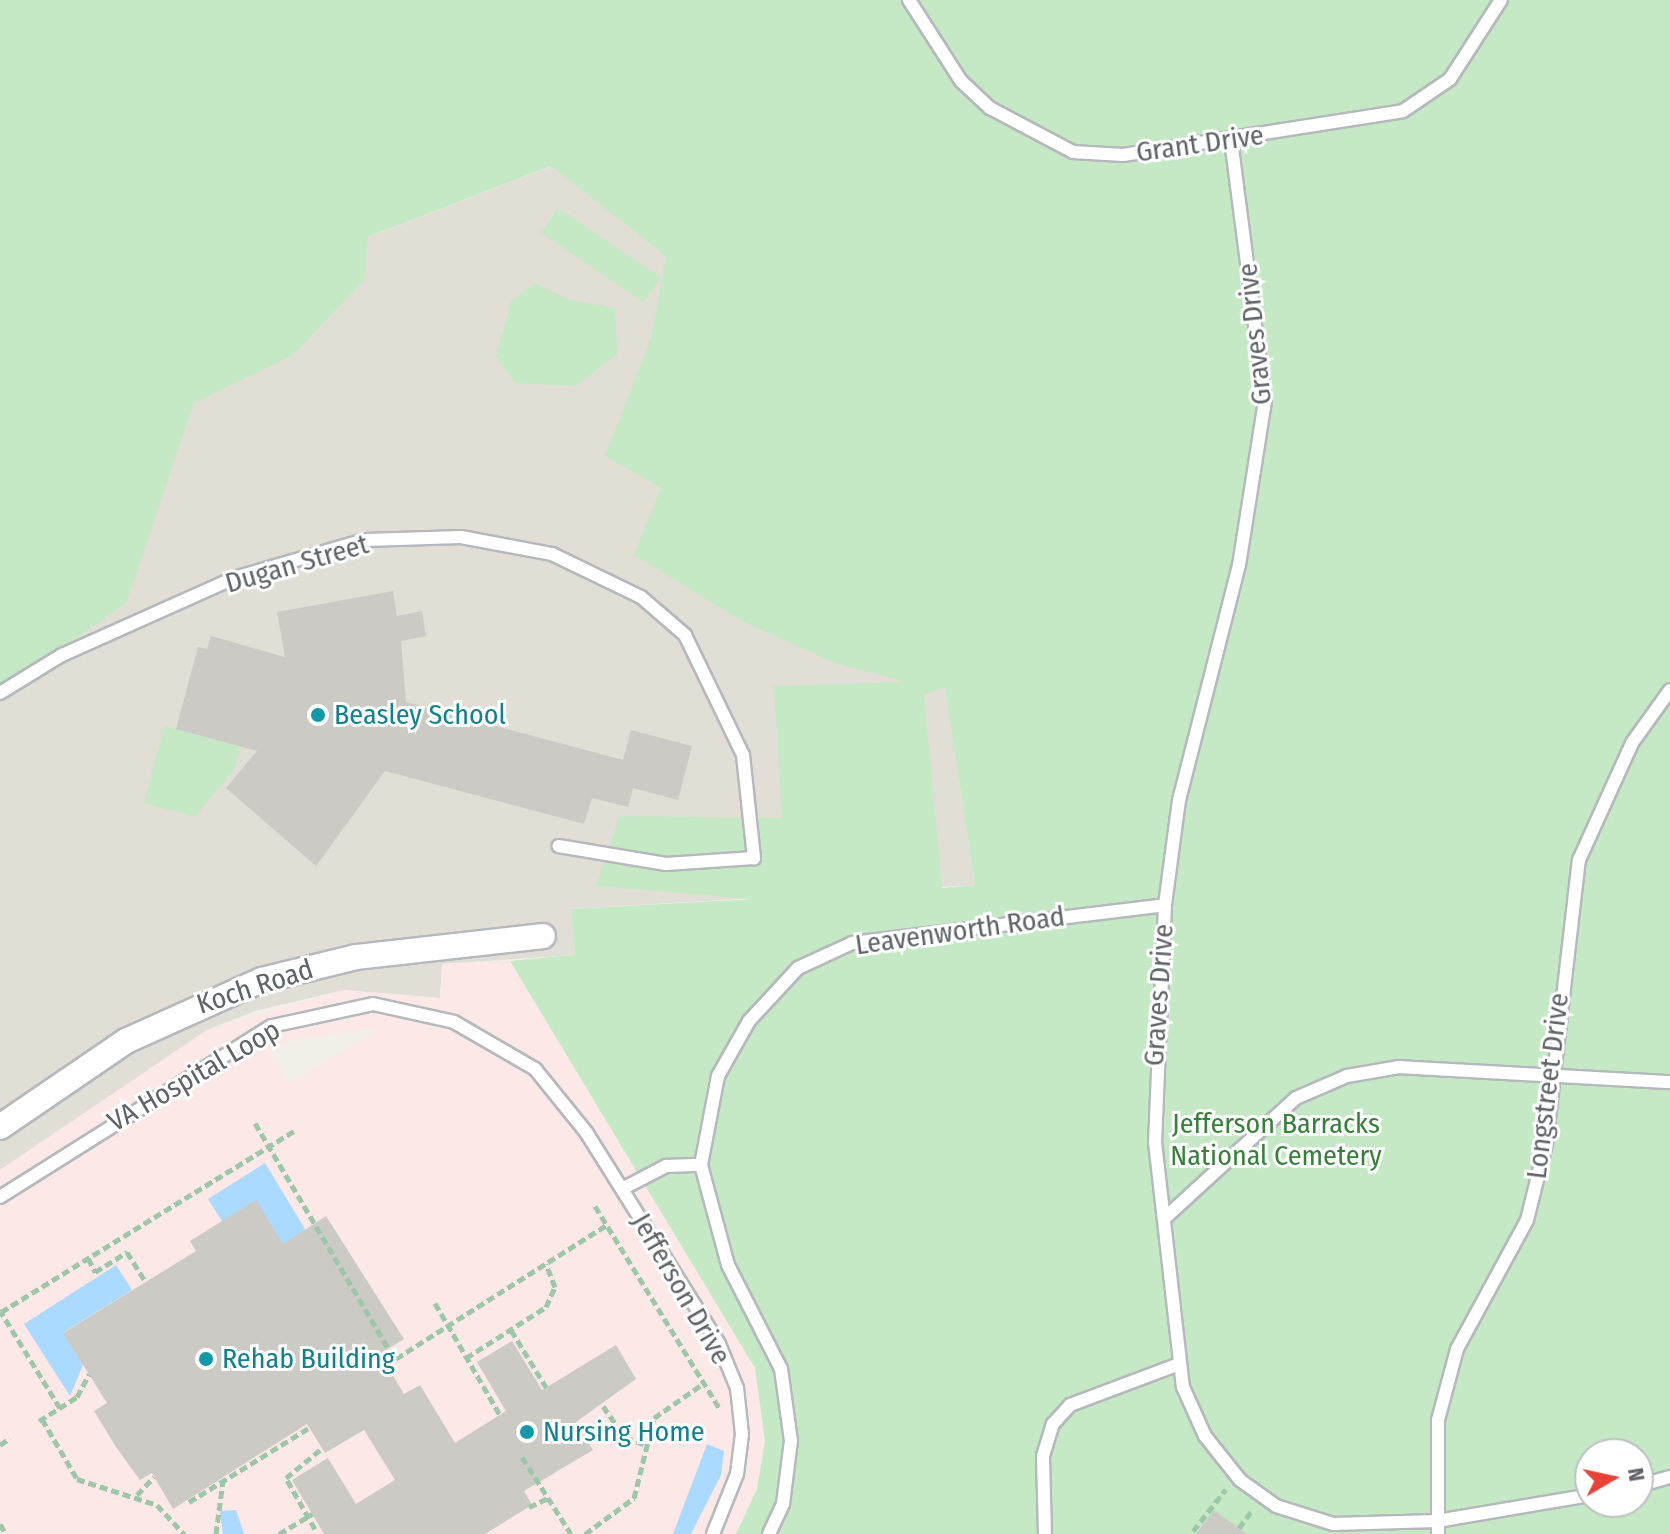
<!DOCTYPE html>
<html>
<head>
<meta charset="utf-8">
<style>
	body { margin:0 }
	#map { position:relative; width:1670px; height:1534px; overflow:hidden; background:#f1efe8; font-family:"Fira Sans Condensed",sans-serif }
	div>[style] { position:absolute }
	.education>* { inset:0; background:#e1ded6 }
	.medical>* { inset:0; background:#fce8e6 }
	.green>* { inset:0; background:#c5e8c5; transform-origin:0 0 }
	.water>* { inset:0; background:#aadaff }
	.pier>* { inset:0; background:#f1efe8 }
	.building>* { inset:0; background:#cccac5 }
	.path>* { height:5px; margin-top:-2.5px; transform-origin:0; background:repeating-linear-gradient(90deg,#9cc7a9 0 8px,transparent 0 12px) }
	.roads { filter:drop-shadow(2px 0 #b5b8bc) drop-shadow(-2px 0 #b5b8bc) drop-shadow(0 2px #b5b8bc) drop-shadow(0 -2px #b5b8bc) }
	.lane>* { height:12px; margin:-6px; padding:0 6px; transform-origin:6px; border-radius:6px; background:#fff }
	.street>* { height:24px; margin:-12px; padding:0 12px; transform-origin:12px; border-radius:12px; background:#fff }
	.path-bridge>* { height:5px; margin-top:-2.5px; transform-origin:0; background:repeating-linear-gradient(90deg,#9cc7a9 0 8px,transparent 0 12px) }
	.dots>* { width:22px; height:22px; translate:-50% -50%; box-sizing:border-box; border:4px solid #fff; border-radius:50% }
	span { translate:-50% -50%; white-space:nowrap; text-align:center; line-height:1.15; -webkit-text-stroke:6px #fff; paint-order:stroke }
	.street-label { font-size:28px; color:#5f6368 }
	.culture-label { font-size:28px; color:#0d838f }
	.left { translate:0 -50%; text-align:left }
	.park-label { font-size:28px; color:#348238 }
	.north { position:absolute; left:1574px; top:1438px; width:80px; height:80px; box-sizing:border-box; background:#fff; border:2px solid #bfc1c3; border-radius:50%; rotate:81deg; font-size:22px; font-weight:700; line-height:32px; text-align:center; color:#5f6368 }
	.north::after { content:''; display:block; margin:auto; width:28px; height:36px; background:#ea4335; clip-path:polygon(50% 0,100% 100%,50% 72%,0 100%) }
</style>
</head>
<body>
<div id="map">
	<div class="education">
		<div style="clip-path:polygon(851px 50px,975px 885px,571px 909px,575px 955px,442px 964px,440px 998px,344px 990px,255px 1011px,207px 1030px,0 1170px,0 380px)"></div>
	</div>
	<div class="medical">
		<div style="clip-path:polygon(510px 961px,755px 1368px,765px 1441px,757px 1489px,736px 1534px,0 1534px,0 1170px,207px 1030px,344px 990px,440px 998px,442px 964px)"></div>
	</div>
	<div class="green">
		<div style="clip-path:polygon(evenodd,0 0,1670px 0,1670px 1534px,736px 1534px,757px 1489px,765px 1441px,755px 1368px,510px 961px,575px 955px,571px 909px,754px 899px,596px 886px,620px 816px,782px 818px,774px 686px,906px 682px,835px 663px,742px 621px,634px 555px,661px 488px,605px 456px,651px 339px,666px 256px,551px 166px,368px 237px,365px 279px,293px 355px,194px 403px,126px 603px,0 692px,0 0,945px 687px,975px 885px,942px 888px,924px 695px,945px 687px,0 0,1590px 1454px,1638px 1454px,1638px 1502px,1590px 1502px,1590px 1454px)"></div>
		<div style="left:558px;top:208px;width:124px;height:30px;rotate:34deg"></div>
		<div style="clip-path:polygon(535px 283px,570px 300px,615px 308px,617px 354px,576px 386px,516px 383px,496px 358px,511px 301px)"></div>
		<div style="clip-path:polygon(164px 726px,241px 747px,234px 770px,195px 817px,144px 803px)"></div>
	</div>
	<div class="water">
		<div style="clip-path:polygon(265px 1163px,305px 1229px,299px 1234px,339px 1298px,222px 1221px,208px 1199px)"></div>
		<div style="clip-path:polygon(116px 1265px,132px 1290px,64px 1332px,83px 1365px,70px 1396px,24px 1324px)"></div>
		<div style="clip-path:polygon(707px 1444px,724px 1451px,721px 1475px,691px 1534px,673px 1534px)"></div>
		<div style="clip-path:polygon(236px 1510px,244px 1534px,223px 1534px,220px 1511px)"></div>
	</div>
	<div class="pier">
		<div style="clip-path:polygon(381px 1027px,295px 1081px,287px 1081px,271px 1055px,288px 1041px)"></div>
	</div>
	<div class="building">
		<div style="clip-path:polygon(393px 591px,397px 616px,422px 611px,426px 636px,401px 641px,406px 702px,623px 760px,631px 730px,692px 746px,678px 800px,633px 788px,628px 807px,592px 798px,584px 824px,385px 771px,316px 866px,226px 788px,257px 751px,176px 729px,198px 647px,207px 649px,211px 636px,285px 657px,277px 612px)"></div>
		<div style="clip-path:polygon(256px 1200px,283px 1244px,326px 1216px,404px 1339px,380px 1354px,404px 1394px,420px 1385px,455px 1443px,506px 1411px,477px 1362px,512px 1341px,542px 1390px,616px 1345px,636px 1379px,576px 1422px,593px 1450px,524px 1491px,532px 1505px,485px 1534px,324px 1534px,292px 1480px,328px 1458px,356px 1504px,395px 1480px,364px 1430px,325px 1453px,307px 1424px,173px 1509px,152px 1473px,140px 1480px,116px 1447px,94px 1411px,107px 1403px,63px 1333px,196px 1251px,190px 1241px)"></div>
		<div style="clip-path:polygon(1214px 1510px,1247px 1534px,1196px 1534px)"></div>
	</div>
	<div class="path">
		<div style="left:255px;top:1123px;width:275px;rotate:59.4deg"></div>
		<div style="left:595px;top:1206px;width:238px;rotate:58.4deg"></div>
		<div style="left:88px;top:1258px;width:16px;rotate:63deg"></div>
		<div style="left:95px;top:1272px;width:38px;rotate:-32deg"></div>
		<div style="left:127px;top:1252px;width:36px;rotate:58deg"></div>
		<div style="left:435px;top:1303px;width:129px;rotate:59.9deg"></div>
		<div style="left:511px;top:1330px;width:67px;rotate:58.4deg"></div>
		<div style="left:466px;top:1358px;width:95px;rotate:-32.5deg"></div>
		<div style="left:546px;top:1307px;width:22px;rotate:-66deg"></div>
		<div style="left:555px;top:1287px;width:25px;rotate:-111deg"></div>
		<div style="left:386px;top:1365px;width:262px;rotate:-32.4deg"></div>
		<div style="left:603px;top:1406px;width:38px;rotate:55deg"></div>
		<div style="left:625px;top:1437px;width:22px;rotate:21deg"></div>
		<div style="left:60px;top:1408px;width:113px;rotate:-121.6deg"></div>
		<div style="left:1px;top:1312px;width:347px;rotate:-31.7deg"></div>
		<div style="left:42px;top:1419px;width:69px;rotate:59.7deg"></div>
		<div style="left:77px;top:1479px;width:84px;rotate:18deg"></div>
		<div style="left:157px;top:1505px;width:40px;rotate:47deg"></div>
		<div style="left:39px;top:1421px;width:45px;rotate:-32.3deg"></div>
		<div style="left:77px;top:1397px;width:26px;rotate:-62deg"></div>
		<div style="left:0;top:1445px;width:12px;rotate:-35deg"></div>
		<div style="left:522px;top:1457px;width:91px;rotate:57.5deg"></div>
		<div style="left:137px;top:1495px;width:25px;rotate:-47deg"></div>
		<div style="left:189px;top:1502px;width:141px;rotate:-31.7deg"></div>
		<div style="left:529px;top:1507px;width:21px;rotate:-25deg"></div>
		<div style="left:0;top:1524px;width:12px;rotate:59deg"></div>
		<div style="left:1239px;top:1528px;width:22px;rotate:-54deg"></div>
		<div style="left:315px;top:1529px;width:59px;rotate:-119.6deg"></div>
		<div style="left:286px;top:1478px;width:45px;rotate:-39.6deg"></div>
		<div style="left:1193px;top:1531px;width:53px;rotate:-51.8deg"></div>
		<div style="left:216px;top:1534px;width:53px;rotate:-82.5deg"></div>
		<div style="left:585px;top:1534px;width:61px;rotate:-36.3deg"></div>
		<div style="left:634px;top:1498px;width:82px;rotate:-76deg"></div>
		<div style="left:654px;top:1418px;width:61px;rotate:-35deg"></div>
	</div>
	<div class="roads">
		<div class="lane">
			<div style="left:909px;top:0;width:96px;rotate:57.3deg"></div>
			<div style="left:961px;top:81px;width:40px;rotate:43deg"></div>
			<div style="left:990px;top:108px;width:94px;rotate:27.9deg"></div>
			<div style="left:1073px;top:152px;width:50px;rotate:3.4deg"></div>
			<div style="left:1123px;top:155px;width:283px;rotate:-8.9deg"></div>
			<div style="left:1403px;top:111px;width:57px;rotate:-34.2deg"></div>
			<div style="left:1450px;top:79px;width:94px;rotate:-57.2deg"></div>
			<div style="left:1231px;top:140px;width:263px;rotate:82.6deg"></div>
			<div style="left:1265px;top:401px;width:166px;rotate:99deg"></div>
			<div style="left:1239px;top:565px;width:243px;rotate:104.3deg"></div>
			<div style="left:1179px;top:800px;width:106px;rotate:97.6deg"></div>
			<div style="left:1165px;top:905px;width:237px;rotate:92.4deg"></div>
			<div style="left:1155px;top:1142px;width:247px;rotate:83.5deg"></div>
			<div style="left:1183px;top:1387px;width:54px;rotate:65.8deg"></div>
			<div style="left:1205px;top:1436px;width:56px;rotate:51.5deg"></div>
			<div style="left:1240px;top:1480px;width:44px;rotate:35.8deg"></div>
			<div style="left:1276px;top:1506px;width:60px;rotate:17.5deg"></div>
			<div style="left:1333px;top:1524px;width:104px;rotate:-1.7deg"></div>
			<div style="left:1437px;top:1521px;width:155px;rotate:-9.6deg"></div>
			<div style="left:0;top:693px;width:73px;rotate:-31.5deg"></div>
			<div style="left:62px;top:655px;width:188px;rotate:-24.1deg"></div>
			<div style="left:234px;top:578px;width:136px;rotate:-16.2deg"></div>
			<div style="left:365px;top:540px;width:96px;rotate:-1.8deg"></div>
			<div style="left:461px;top:537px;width:93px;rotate:10.6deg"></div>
			<div style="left:552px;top:554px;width:99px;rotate:25.8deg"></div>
			<div style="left:641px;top:597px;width:58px;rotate:40.8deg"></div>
			<div style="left:685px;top:635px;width:133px;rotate:64.2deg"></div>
			<div style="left:743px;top:755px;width:104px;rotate:83.9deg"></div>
			<div style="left:754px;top:858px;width:88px;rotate:176.1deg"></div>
			<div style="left:666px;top:864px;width:109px;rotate:-170.5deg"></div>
			<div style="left:622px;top:1189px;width:50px;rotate:-27.6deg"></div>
			<div style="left:666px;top:1166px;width:35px;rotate:-2deg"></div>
			<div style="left:0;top:1197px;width:321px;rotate:-32.2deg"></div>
			<div style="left:272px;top:1026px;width:103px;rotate:-12.3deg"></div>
			<div style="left:373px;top:1004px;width:83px;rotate:12.5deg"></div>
			<div style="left:454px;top:1022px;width:94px;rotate:30.1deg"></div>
			<div style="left:535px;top:1069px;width:81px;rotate:51deg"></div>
			<div style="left:586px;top:1132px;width:250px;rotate:57.9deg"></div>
			<div style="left:719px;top:1344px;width:48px;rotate:67.8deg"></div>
			<div style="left:737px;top:1388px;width:46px;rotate:83.8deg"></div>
			<div style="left:742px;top:1434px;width:40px;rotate:97.1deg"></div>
			<div style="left:737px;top:1474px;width:65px;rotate:111.8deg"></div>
			<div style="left:1166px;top:1217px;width:176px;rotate:-42.5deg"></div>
			<div style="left:1296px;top:1098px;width:56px;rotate:-23.3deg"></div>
			<div style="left:1347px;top:1076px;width:53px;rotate:-9.8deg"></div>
			<div style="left:1399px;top:1067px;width:271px;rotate:3.2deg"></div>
			<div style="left:1638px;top:1486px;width:33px;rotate:-16deg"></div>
			<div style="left:769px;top:1534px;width:33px;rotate:-65deg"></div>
			<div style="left:783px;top:1504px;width:64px;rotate:-82.8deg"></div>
			<div style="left:791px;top:1441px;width:73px;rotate:-97.9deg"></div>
			<div style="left:781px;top:1369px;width:117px;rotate:-117deg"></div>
			<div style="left:728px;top:1265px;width:104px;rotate:-105.1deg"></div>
			<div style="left:701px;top:1165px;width:91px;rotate:-79.2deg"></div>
			<div style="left:718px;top:1076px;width:63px;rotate:-60.6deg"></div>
			<div style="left:749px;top:1021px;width:72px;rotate:-47.2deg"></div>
			<div style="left:798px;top:968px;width:60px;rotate:-24.8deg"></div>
			<div style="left:852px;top:943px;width:315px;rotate:-6.9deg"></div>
			<div style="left:1045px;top:1534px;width:78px;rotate:-91.5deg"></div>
			<div style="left:1043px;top:1456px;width:34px;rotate:-73deg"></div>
			<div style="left:1053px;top:1424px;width:25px;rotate:-48deg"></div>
			<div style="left:1070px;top:1405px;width:116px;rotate:-20.6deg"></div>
			<div style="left:1438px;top:1534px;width:114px;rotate:-90deg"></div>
			<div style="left:1438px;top:1420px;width:73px;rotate:-75deg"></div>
			<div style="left:1457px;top:1349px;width:147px;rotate:-61.5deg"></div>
			<div style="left:1527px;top:1220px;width:78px;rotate:-76deg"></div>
			<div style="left:1546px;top:1144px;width:286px;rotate:-83.4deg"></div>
			<div style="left:1579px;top:860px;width:128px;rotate:-65.6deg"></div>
			<div style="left:1632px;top:743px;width:65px;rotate:-54.4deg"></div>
		</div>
		<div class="street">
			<div style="left:0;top:1127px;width:153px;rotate:-34.3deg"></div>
			<div style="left:126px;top:1041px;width:149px;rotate:-24.2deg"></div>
			<div style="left:262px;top:980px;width:97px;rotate:-13.7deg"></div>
			<div style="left:356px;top:957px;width:188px;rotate:-6.4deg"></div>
		</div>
	</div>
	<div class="path-bridge">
		<div style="left:279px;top:1534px;width:39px;rotate:-31deg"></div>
	</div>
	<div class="dots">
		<div style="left:318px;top:715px;background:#0f9aa8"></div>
		<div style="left:206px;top:1359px;background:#0f9aa8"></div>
		<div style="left:527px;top:1432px;background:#0f9aa8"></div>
	</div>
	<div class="street-label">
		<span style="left:1200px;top:144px;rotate:-8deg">Grant Drive</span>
		<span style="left:1255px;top:334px;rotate:-96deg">Graves Drive</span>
		<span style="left:297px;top:564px;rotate:-16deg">Dugan Street</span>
		<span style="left:960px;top:931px;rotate:-8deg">Leavenworth Road</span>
		<span style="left:255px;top:987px;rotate:-18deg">Koch Road</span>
		<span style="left:1159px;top:995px;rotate:-86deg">Graves Drive</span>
		<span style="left:194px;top:1076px;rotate:-30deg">VA Hospital Loop</span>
		<span style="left:1548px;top:1086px;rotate:-83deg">Longstreet Drive</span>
		<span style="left:681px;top:1289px;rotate:60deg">Jefferson Drive</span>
	</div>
	<div class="culture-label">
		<span class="left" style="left:334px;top:715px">Beasley School</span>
		<span class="left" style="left:222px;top:1359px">Rehab Building</span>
		<span class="left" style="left:543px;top:1432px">Nursing Home</span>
	</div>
	<div class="park-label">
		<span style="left:1276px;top:1140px">Jefferson Barracks<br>National Cemetery</span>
	</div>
	<div class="north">N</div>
</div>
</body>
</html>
